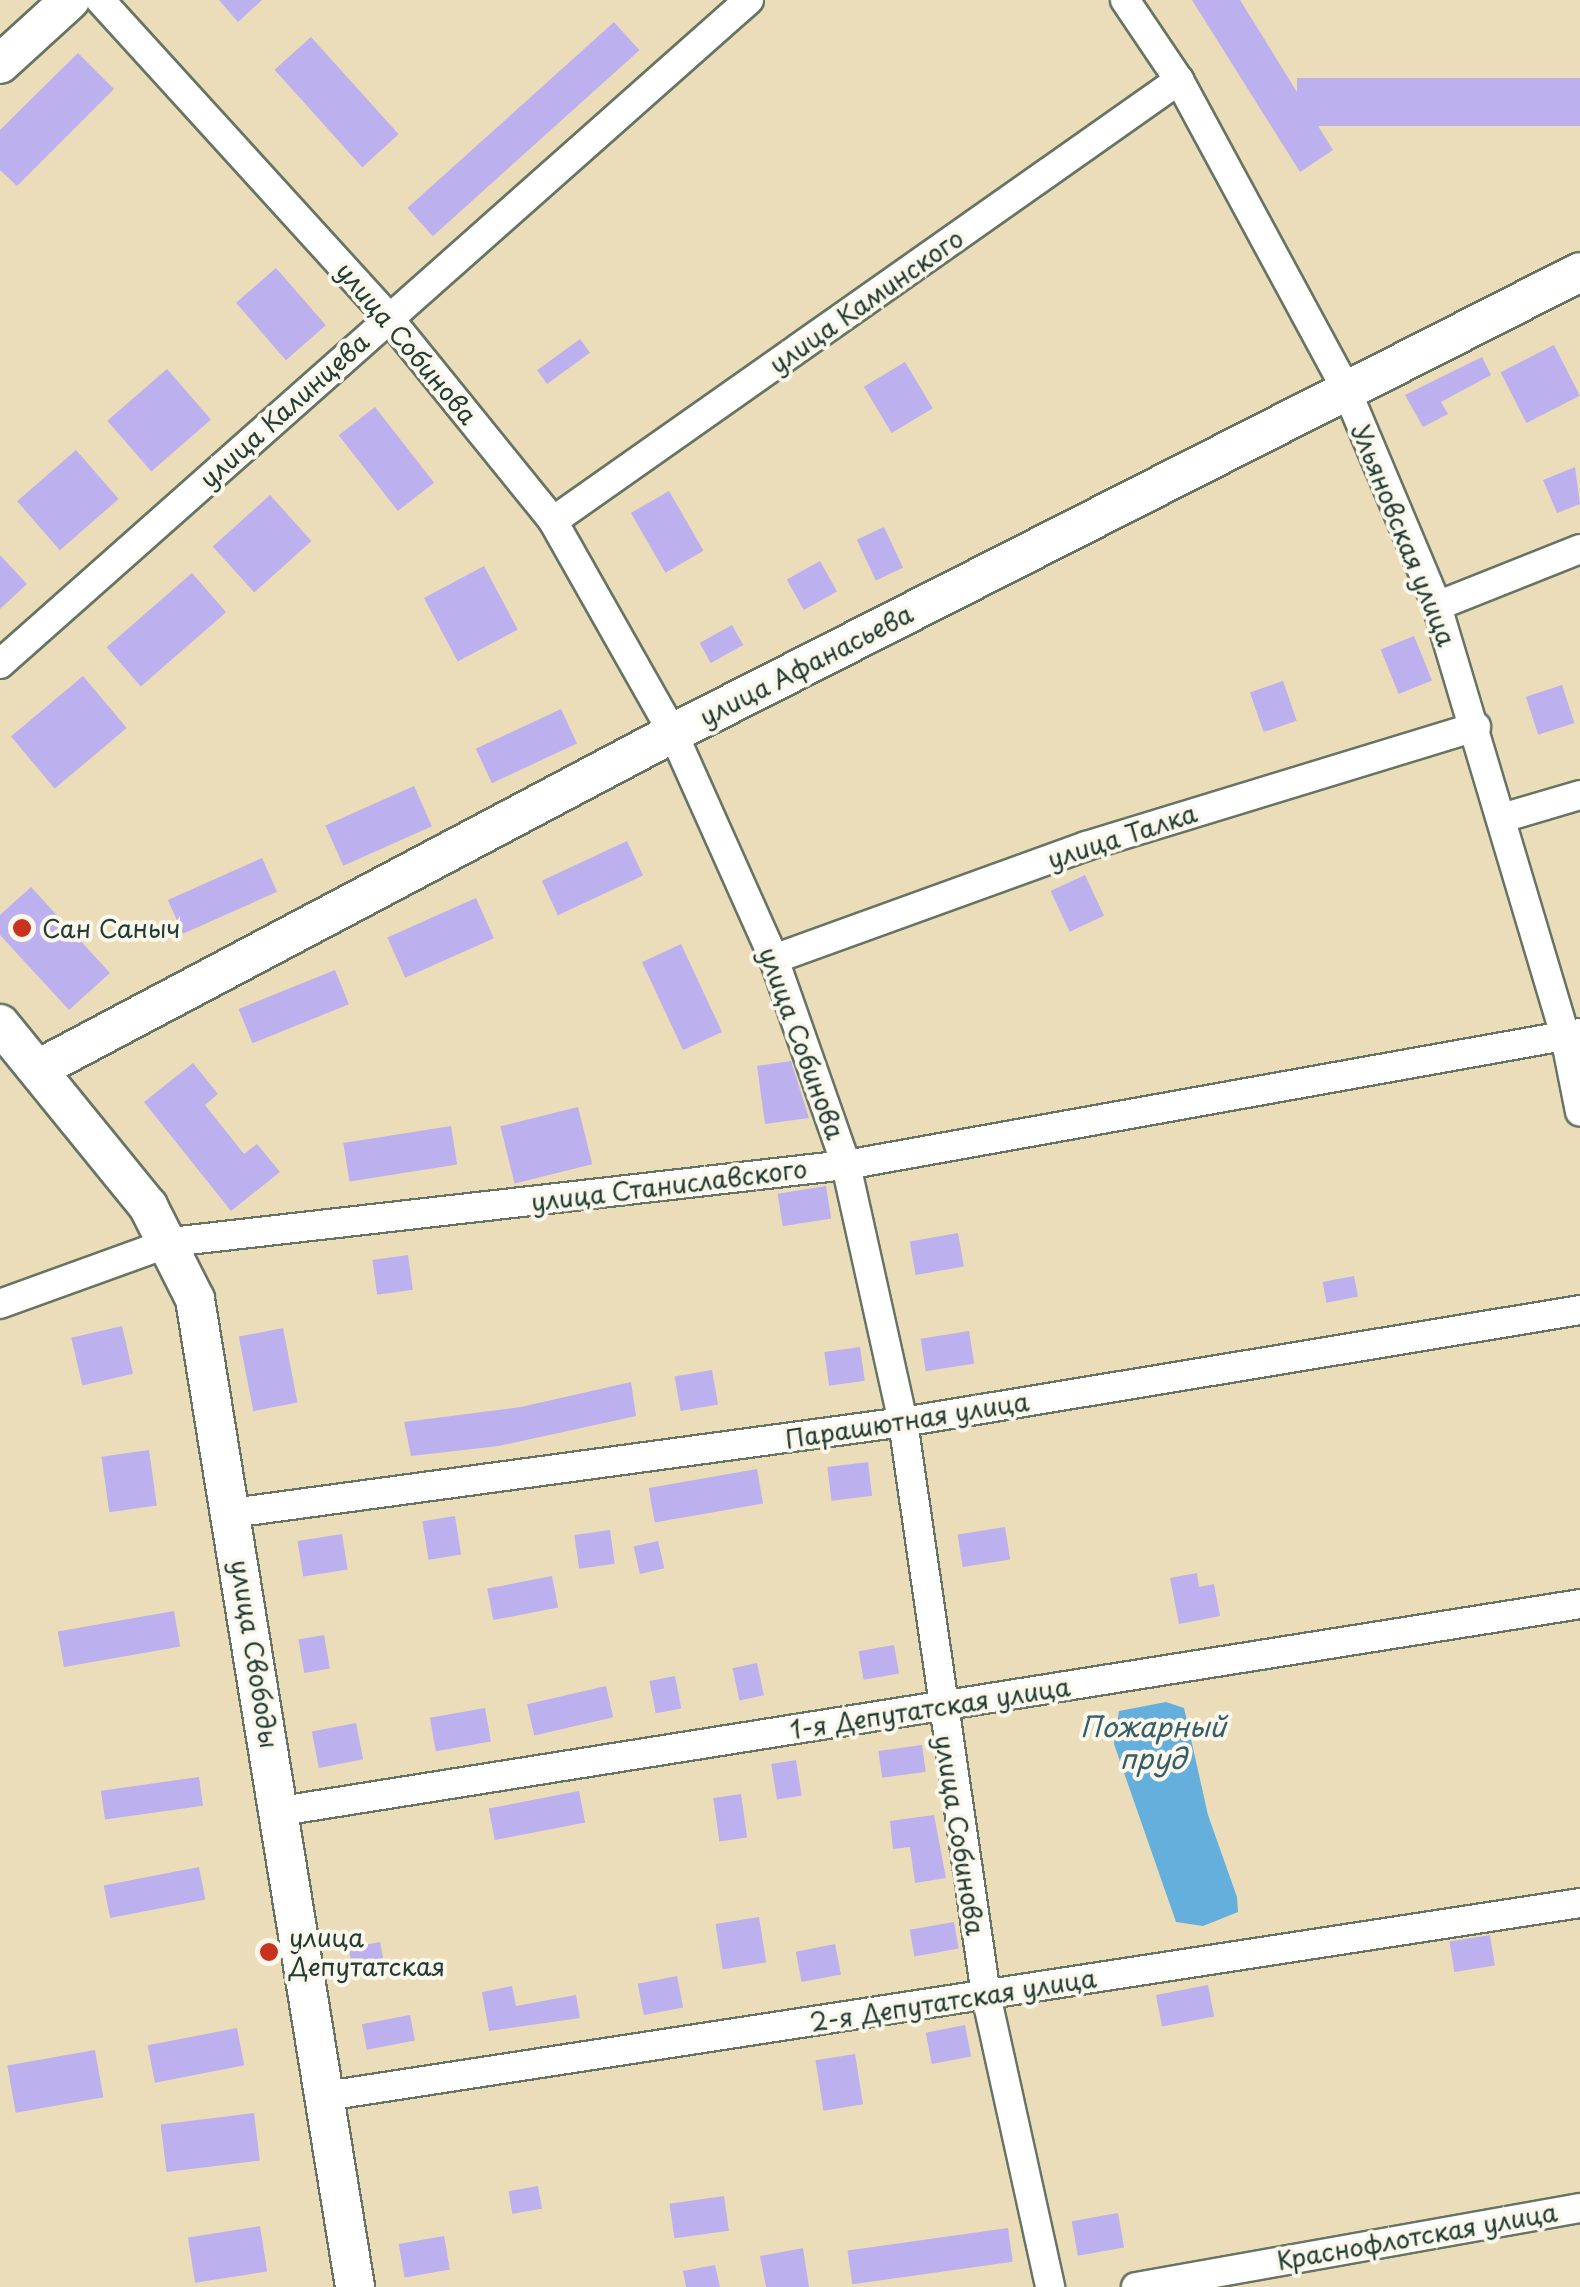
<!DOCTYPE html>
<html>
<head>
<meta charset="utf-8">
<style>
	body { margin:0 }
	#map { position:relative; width:1580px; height:2287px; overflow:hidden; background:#ebddb9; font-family:"Playpen Sans",sans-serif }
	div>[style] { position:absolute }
	.water>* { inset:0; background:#65afdd }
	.building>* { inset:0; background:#bdb0ee; transform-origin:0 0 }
	.roads { filter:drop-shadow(2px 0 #667563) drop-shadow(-2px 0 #667563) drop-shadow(0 2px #667563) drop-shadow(0 -2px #667563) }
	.street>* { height:28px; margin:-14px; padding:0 14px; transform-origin:14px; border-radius:14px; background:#fff }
	.secondary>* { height:38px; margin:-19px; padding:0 19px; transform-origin:19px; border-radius:19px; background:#fff }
	.dots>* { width:28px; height:28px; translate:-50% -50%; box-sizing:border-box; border:5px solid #fbf7ec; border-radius:50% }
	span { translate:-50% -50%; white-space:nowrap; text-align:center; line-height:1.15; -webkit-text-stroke:8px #fbf7ec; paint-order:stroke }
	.street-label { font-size:25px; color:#1f3d34 }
	.poi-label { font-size:25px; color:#1f3d34 }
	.left { translate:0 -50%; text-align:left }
	.water-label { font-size:28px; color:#345f67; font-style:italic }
</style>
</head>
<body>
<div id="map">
	<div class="water">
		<div style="clip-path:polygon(1166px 1702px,1184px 1708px,1208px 1815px,1237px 1897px,1238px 1912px,1203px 1926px,1176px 1922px,1114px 1744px,1119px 1711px)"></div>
	</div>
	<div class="building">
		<div style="clip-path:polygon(219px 0,262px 0,238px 22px)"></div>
		<div style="clip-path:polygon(1192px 0,1240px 0,1333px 150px,1300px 172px)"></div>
		<div style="left:614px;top:22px;width:38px;height:278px;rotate:48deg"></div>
		<div style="left:311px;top:37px;width:131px;height:49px;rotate:48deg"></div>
		<div style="clip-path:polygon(78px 53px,114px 89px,17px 186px,0 170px,0 130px)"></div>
		<div style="left:1580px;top:78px;width:48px;height:283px;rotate:90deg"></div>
		<div style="left:276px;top:268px;width:76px;height:53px;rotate:49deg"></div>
		<div style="left:580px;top:339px;width:17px;height:53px;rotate:54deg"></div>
		<div style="left:1554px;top:345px;width:57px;height:60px;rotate:63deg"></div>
		<div style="clip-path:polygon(1482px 357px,1491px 375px,1441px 402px,1448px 414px,1423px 427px,1405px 395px)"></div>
		<div style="left:905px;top:362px;width:54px;height:48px;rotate:59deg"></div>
		<div style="left:167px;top:369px;width:67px;height:79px;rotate:49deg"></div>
		<div style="left:375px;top:407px;width:96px;height:46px;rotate:52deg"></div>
		<div style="left:76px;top:450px;width:65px;height:78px;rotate:49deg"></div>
		<div style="clip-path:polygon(1575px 467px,1580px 504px,1557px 513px,1543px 480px)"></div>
		<div style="left:669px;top:491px;width:69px;height:44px;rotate:60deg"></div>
		<div style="left:270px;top:495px;width:62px;height:77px;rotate:48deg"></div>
		<div style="left:884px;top:527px;width:45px;height:30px;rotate:65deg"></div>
		<div style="clip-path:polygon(0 555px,27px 584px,0 609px)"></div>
		<div style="left:820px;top:561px;width:35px;height:38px;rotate:61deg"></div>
		<div style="left:484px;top:566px;width:72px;height:68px;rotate:62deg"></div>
		<div style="left:192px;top:573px;width:52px;height:113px;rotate:49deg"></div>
		<div style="left:732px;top:625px;width:23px;height:37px;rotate:61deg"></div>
		<div style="left:1414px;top:636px;width:48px;height:36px;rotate:68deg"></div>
		<div style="left:83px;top:676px;width:68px;height:94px;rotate:50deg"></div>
		<div style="left:1283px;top:681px;width:42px;height:35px;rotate:71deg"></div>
		<div style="left:1562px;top:685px;width:40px;height:38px;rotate:72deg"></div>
		<div style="left:561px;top:709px;width:38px;height:94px;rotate:65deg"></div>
		<div style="left:414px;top:786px;width:44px;height:97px;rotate:66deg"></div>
		<div style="left:627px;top:841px;width:38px;height:94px;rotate:65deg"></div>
		<div style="left:262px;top:858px;width:37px;height:103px;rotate:66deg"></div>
		<div style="left:1085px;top:875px;width:45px;height:38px;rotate:65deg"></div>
		<div style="clip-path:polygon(31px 887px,110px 973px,69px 1010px,0 935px,0 915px)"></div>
		<div style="left:476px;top:898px;width:44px;height:97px;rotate:66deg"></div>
		<div style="left:681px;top:944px;width:97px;height:43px;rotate:65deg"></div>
		<div style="left:335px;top:970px;width:37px;height:104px;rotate:68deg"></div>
		<div style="clip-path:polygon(791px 1061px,809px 1118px,765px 1124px,757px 1066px)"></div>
		<div style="clip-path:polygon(193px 1063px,218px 1094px,205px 1105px,244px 1154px,257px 1144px,280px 1172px,231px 1211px,144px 1102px)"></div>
		<div style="left:578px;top:1107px;width:59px;height:80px;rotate:76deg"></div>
		<div style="left:451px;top:1126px;width:39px;height:109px;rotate:81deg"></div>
		<div style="left:826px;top:1186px;width:33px;height:49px;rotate:81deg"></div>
		<div style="left:958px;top:1233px;width:34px;height:49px;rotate:80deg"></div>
		<div style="left:408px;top:1255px;width:35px;height:36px;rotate:82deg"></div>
		<div style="left:1354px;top:1276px;width:21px;height:32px;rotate:79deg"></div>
		<div style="left:122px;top:1326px;width:49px;height:52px;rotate:77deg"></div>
		<div style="left:283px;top:1328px;width:76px;height:45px;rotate:79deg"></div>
		<div style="left:969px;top:1331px;width:33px;height:49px;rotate:81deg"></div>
		<div style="left:860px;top:1347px;width:34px;height:36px;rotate:82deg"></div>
		<div style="left:712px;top:1370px;width:35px;height:38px;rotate:80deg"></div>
		<div style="clip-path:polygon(631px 1382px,636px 1416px,499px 1446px,411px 1456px,404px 1422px,521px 1407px)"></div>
		<div style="left:149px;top:1450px;width:56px;height:48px;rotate:82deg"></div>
		<div style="left:868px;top:1462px;width:34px;height:41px;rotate:83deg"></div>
		<div style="left:757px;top:1469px;width:35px;height:110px;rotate:80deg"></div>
		<div style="left:455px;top:1516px;width:39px;height:33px;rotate:81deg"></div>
		<div style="left:1005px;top:1527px;width:33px;height:48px;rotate:81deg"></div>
		<div style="left:610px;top:1530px;width:34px;height:36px;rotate:82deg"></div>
		<div style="left:342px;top:1534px;width:36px;height:45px;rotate:81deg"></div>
		<div style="left:658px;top:1541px;width:28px;height:25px;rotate:77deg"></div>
		<div style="clip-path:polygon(1197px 1573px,1199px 1587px,1214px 1584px,1220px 1616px,1179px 1624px,1170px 1578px)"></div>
		<div style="left:552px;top:1576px;width:32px;height:66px;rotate:79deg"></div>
		<div style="left:174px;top:1611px;width:36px;height:118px;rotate:80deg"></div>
		<div style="left:324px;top:1635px;width:34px;height:26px;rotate:80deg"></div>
		<div style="left:894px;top:1645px;width:29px;height:36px;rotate:80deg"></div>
		<div style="left:757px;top:1663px;width:33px;height:25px;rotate:78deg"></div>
		<div style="left:675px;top:1676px;width:33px;height:26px;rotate:79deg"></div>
		<div style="left:606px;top:1686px;width:32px;height:81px;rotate:77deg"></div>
		<div style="left:485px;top:1708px;width:34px;height:56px;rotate:80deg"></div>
		<div style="left:356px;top:1723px;width:37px;height:45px;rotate:79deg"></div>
		<div style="left:922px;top:1745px;width:27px;height:44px;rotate:82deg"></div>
		<div style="left:796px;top:1760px;width:36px;height:25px;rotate:81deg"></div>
		<div style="left:199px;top:1777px;width:29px;height:99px;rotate:82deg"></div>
		<div style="left:579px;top:1791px;width:32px;height:92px;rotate:79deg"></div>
		<div style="left:741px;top:1794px;width:44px;height:28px;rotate:82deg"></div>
		<div style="clip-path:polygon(934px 1815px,946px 1878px,915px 1883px,910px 1847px,893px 1849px,890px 1821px)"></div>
		<div style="left:199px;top:1867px;width:33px;height:97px;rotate:79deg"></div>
		<div style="left:759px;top:1917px;width:46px;height:44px;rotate:81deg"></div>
		<div style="left:954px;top:1922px;width:27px;height:45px;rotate:80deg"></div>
		<div style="left:1490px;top:1935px;width:31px;height:41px;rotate:81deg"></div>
		<div style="left:380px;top:1942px;width:26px;height:32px;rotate:79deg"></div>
		<div style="left:835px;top:1944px;width:31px;height:40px;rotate:79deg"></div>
		<div style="left:677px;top:1976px;width:32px;height:40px;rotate:79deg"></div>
		<div style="left:1208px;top:1985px;width:32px;height:53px;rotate:79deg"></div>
		<div style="clip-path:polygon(512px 1986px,516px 2006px,576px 1995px,580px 2018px,489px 2031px,482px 1992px)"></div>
		<div style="left:410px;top:2015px;width:26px;height:49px;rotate:79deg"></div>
		<div style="left:965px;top:2025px;width:32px;height:40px;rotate:79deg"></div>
		<div style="left:237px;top:2028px;width:38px;height:91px;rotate:79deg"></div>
		<div style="left:95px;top:2050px;width:48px;height:89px;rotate:80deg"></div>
		<div style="left:855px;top:2054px;width:51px;height:40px;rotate:81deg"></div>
		<div style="left:254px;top:2113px;width:48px;height:94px;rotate:83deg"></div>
		<div style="left:538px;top:2186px;width:23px;height:30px;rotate:80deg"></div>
		<div style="left:724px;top:2196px;width:35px;height:55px;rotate:82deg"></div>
		<div style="left:1118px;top:2213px;width:35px;height:47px;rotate:80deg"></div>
		<div style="left:260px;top:2226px;width:46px;height:73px;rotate:81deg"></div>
		<div style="left:1008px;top:2228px;width:34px;height:162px;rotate:82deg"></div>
		<div style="left:444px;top:2236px;width:34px;height:46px;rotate:80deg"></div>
		<div style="clip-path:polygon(803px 2248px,809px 2287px,766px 2287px,760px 2256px)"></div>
		<div style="clip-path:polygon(715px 2265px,720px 2287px,686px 2287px,683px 2271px)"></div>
	</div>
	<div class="roads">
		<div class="street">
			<div style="left:100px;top:0;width:428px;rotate:47.7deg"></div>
			<div style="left:388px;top:317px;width:262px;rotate:51deg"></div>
			<div style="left:553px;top:521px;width:244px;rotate:60.5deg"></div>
			<div style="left:673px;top:733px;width:248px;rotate:65.9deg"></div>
			<div style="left:774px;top:959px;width:218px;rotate:70.7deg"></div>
			<div style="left:846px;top:1165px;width:263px;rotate:77.5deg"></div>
			<div style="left:903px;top:1422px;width:579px;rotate:81.76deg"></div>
			<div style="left:986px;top:1995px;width:299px;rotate:77.6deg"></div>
			<div style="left:1125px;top:0;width:97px;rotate:56deg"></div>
			<div style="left:1179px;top:80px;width:351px;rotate:61.6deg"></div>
			<div style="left:1346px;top:389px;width:235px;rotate:67.2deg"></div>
			<div style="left:1437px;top:606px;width:449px;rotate:73.4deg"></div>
			<div style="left:1565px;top:1036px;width:77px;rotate:78.8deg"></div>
			<div style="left:553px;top:521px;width:766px;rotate:-35.16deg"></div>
			<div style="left:1437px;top:606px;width:154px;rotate:-21.7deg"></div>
			<div style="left:0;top:664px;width:1001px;rotate:-41.56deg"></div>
			<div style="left:1502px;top:818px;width:81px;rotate:-16.4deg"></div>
			<div style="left:774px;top:959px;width:332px;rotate:-19.9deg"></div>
			<div style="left:1086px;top:846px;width:408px;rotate:-17deg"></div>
			<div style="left:0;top:1304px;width:182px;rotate:-19.9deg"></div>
			<div style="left:171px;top:1242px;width:679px;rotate:-6.51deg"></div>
			<div style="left:846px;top:1165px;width:746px;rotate:-10.19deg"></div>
			<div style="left:232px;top:1513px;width:677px;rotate:-7.72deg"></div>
			<div style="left:903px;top:1422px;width:686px;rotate:-9.39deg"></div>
			<div style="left:281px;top:1811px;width:1315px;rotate:-9.05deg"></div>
			<div style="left:326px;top:2096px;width:1269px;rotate:-8.75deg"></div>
			<div style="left:1136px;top:2287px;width:451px;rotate:-10.1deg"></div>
		</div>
		<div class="secondary">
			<div style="left:0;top:64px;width:95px;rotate:-42.4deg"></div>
			<div style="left:0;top:1024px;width:235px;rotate:50.9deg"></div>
			<div style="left:148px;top:1206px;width:104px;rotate:63.2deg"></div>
			<div style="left:195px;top:1299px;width:1001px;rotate:80.8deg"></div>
			<div style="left:38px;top:1069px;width:718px;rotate:-27.88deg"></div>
			<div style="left:673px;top:733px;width:1017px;rotate:-26.94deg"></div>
		</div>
	</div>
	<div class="dots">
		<div style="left:22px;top:928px;background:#c8321e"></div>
		<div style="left:269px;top:1952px;background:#c8321e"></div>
	</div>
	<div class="street-label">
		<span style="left:866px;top:301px;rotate:-35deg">улица Каминского</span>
		<span style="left:407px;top:343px;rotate:50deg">улица Собинова</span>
		<span style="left:284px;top:410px;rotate:-42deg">улица Калинцева</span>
		<span style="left:1404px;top:535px;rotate:68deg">Ульяновская улица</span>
		<span style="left:806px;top:665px;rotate:-27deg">улица Афанасьева</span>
		<span style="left:1122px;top:836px;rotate:-18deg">улица Талка</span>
		<span style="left:802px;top:1043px;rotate:70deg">улица Собинова</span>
		<span style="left:669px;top:1185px;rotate:-7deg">улица Станиславского</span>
		<span style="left:907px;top:1420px;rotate:-9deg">Парашютная улица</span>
		<span style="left:255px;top:1654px;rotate:81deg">улица Свободы</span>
		<span style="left:930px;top:1708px;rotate:-9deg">1-я Депутатская улица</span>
		<span style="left:960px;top:1835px;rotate:81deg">улица Собинова</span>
		<span style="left:953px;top:2000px;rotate:-9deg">2-я Депутатская улица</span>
		<span style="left:1417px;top:2236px;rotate:-10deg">Краснофлотская улица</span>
	</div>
	<div class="poi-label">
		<span class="left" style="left:42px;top:928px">Сан Саныч</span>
		<span class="left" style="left:289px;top:1952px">улица<br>Депутатская</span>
	</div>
	<div class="water-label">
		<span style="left:1153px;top:1742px">Пожарный<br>пруд</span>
	</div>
</div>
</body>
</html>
